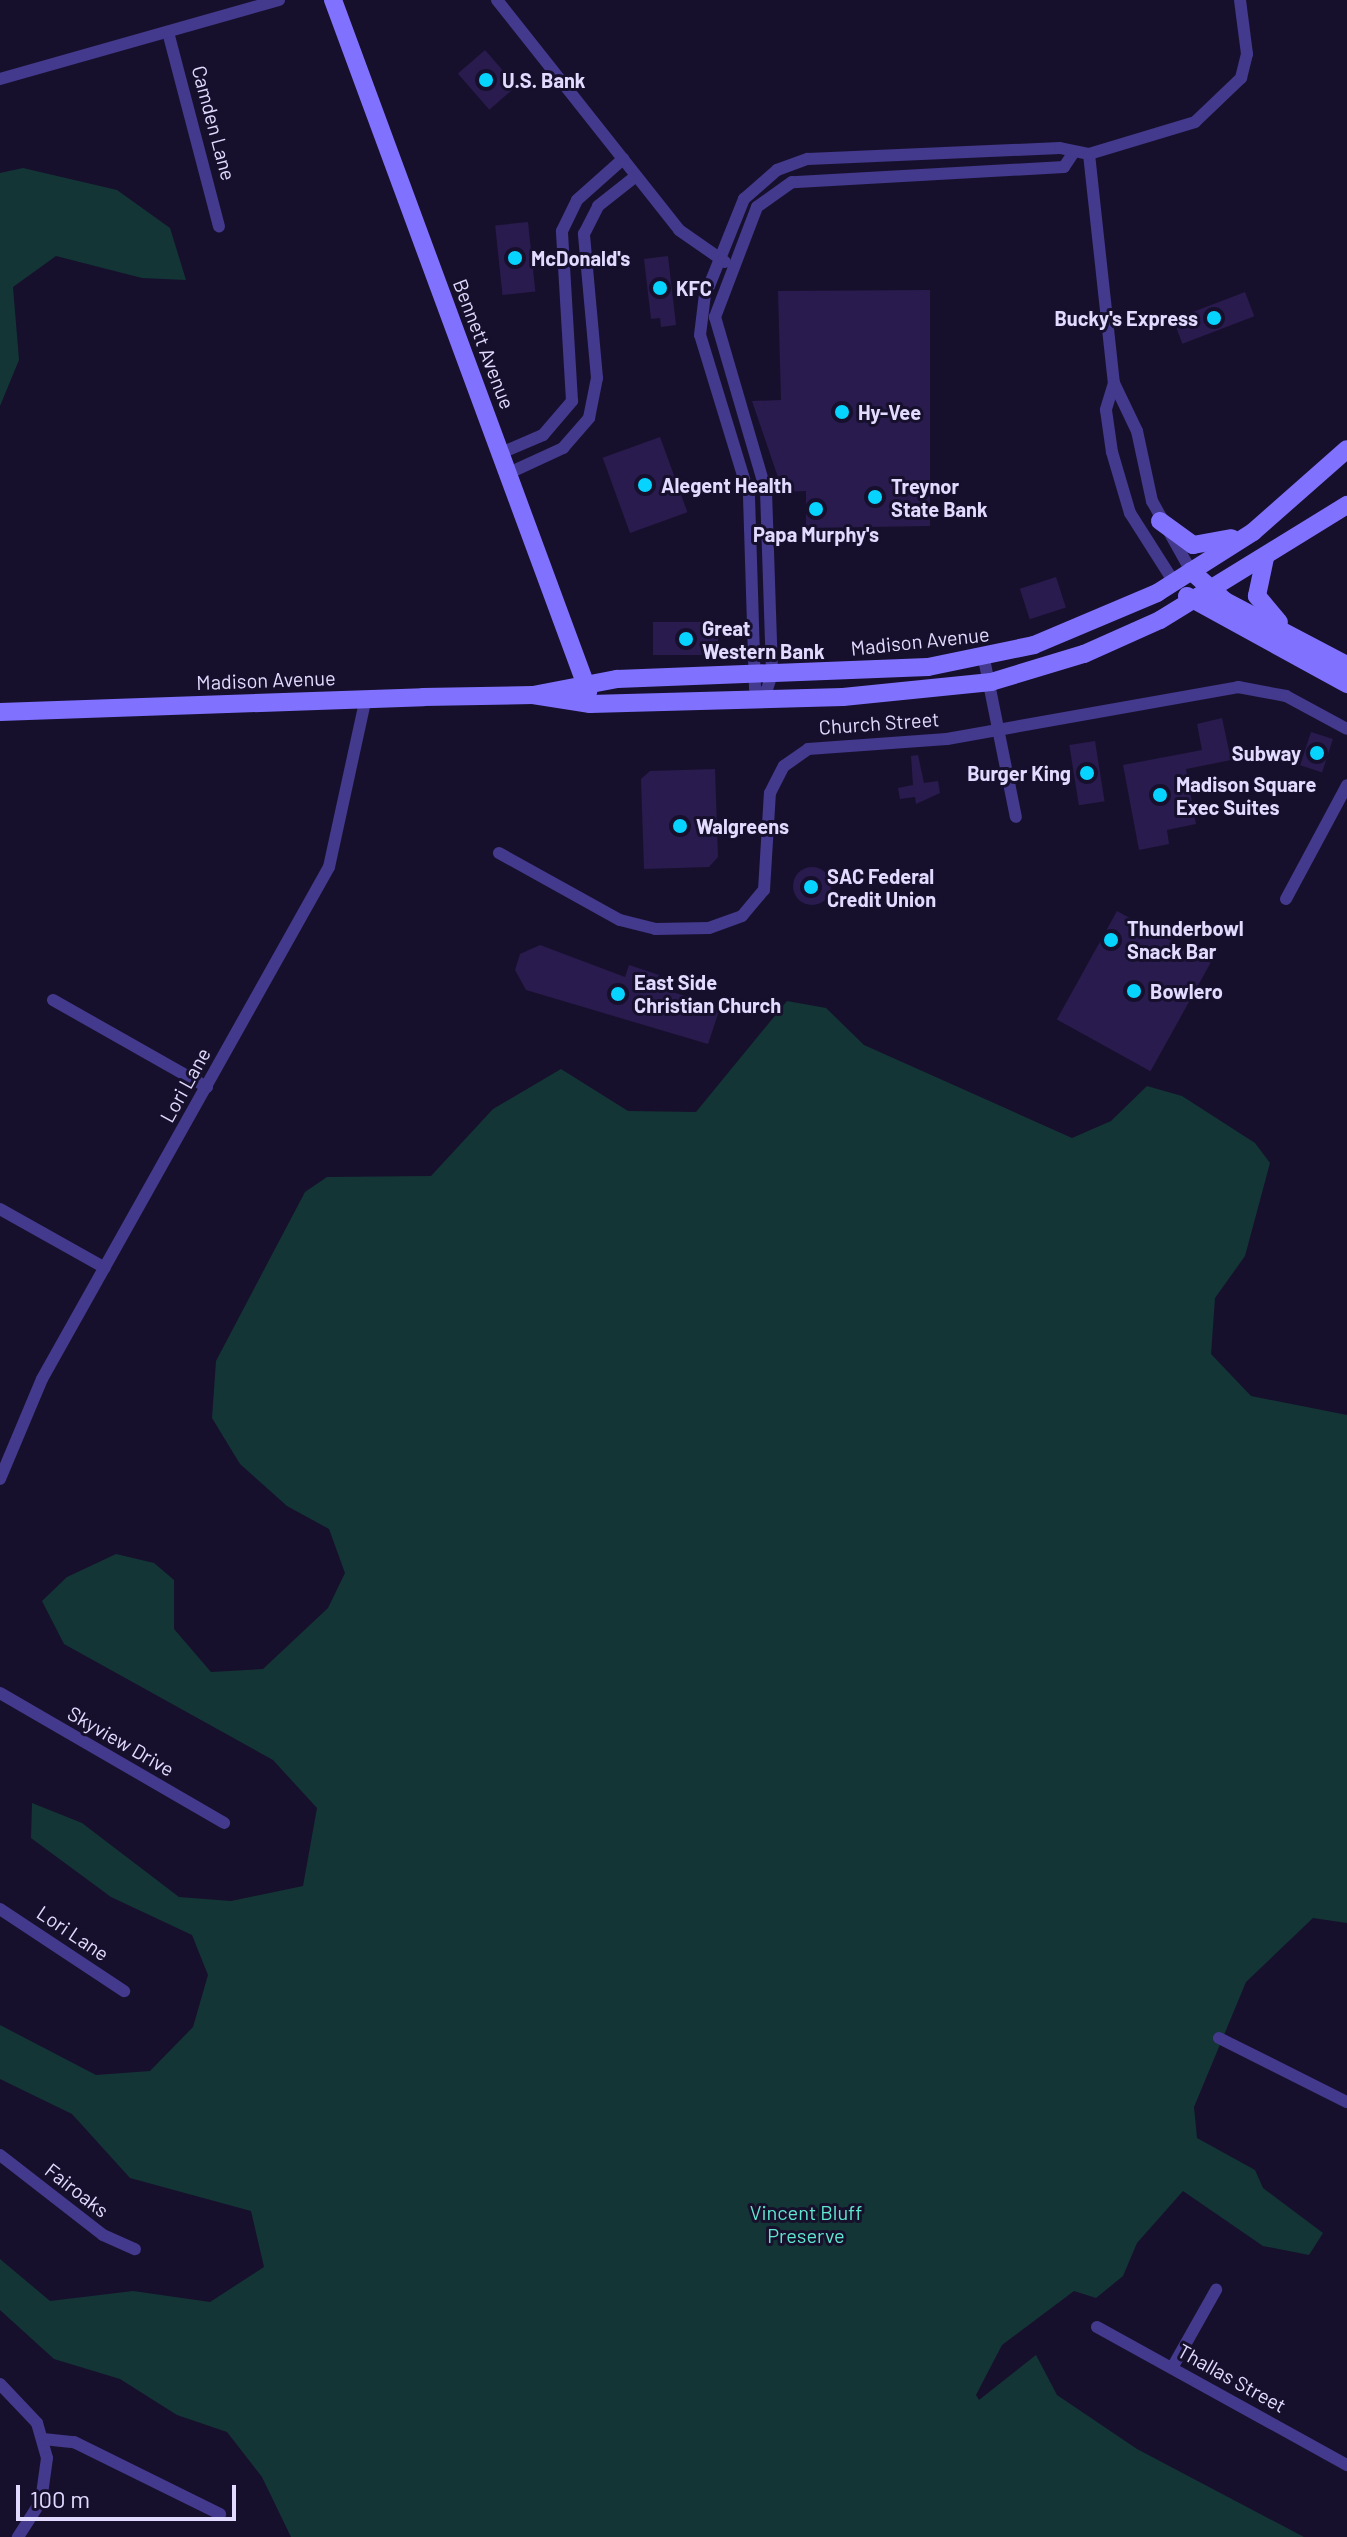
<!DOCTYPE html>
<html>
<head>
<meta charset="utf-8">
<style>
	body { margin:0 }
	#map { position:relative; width:1347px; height:2537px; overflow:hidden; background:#17102c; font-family:Barlow,sans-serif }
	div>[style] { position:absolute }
	.green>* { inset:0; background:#133536 }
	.building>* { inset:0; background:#291b4e; transform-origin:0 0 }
	.round { border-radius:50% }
	.street>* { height:12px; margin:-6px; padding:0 6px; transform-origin:6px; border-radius:6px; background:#43398d }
	.secondary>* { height:18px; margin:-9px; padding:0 9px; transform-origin:9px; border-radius:9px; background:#8072ff }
	.dots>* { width:22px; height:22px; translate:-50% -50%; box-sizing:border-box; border:4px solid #17102c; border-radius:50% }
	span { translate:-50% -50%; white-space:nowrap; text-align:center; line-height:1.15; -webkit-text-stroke:6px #17102c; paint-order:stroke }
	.poi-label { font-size:20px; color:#e2dbff; font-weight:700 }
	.left { translate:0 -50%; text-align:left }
	.right { translate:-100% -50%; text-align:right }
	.street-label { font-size:20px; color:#e2dbff }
	.park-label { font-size:20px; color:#60e6cf }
	.scale { position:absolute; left:16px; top:2485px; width:220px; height:36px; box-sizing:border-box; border:4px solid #e2dbff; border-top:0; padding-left:10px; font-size:24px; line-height:28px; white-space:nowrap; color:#e2dbff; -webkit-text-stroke:6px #17102c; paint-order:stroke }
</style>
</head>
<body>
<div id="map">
	<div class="green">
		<div style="clip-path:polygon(23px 168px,117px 190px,170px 228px,186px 280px,142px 278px,56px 256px,13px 287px,19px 360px,0 406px,0 173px)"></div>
		<div style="clip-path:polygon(787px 1001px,826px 1008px,864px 1045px,1072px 1138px,1111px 1121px,1147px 1086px,1182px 1096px,1255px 1143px,1270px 1163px,1245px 1256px,1215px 1298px,1211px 1354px,1251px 1396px,1347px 1415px,1347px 1923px,1313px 1918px,1246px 1982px,1194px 2107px,1197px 2138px,1255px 2170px,1263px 2188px,1323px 2233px,1309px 2255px,1263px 2246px,1183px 2191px,1137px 2243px,1123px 2276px,1096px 2298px,1074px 2291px,1002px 2345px,976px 2395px,979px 2400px,1036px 2355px,1057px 2395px,1137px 2449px,1304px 2537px,291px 2537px,262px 2477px,227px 2432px,177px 2415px,120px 2379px,54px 2359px,0 2310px,0 2259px,50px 2301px,133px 2291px,210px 2302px,264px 2267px,251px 2211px,130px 2178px,72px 2114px,0 2079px,0 2025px,96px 2075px,150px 2071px,193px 2027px,208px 1975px,192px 1935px,111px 1897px,31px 1838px,32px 1803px,82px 1823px,179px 1897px,231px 1901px,303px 1886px,317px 1808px,273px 1760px,64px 1644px,42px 1601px,67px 1577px,116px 1554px,154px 1563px,174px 1580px,174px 1629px,211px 1672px,263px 1669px,328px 1608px,345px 1573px,329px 1529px,287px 1506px,240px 1464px,212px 1418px,216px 1361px,305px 1192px,327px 1177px,431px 1176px,493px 1109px,561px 1069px,628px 1111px,696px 1112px)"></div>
	</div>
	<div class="building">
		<div style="left:485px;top:50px;width:48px;height:36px;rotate:49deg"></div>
		<div style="left:528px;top:222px;width:70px;height:33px;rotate:84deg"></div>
		<div style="clip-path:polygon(668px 256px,676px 325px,661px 327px,660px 318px,651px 319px,644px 259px)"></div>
		<div style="clip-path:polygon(930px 290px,930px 526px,806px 528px,806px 491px,783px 492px,752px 401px,781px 400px,778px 291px)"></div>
		<div style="left:1245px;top:292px;width:26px;height:77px;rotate:69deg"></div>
		<div style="left:660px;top:437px;width:80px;height:61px;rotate:70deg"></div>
		<div style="left:1056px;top:577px;width:32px;height:38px;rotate:72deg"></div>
		<div style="left:718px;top:622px;width:33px;height:65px;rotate:90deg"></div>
		<div style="clip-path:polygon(1222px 718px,1231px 760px,1186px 769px,1196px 824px,1167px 830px,1169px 844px,1139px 850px,1123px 765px,1202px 750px,1197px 724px)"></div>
		<div style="left:1311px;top:732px;width:23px;height:35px;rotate:18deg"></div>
		<div style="left:1095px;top:741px;width:61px;height:26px;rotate:81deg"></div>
		<div style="clip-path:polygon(918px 755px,924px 783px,938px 781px,940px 793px,916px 804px,915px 797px,900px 799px,898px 788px,913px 785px,911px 756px)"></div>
		<div style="clip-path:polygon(715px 769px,718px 857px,709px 867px,644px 869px,641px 779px,650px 771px)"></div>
		<div class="round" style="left:793px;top:867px;width:38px;height:38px"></div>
		<div style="left:1117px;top:911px;width:107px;height:124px;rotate:29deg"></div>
		<div style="clip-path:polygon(540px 945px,625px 977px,629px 965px,659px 975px,655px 986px,720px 1008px,708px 1044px,526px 990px,515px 970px,520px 954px)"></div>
	</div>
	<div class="street">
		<div style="left:497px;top:0;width:293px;rotate:51.6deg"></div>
		<div style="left:679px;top:230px;width:56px;rotate:34.8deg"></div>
		<div style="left:168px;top:32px;width:201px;rotate:75.3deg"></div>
		<div style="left:0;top:79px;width:290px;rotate:-15.8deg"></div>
		<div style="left:1089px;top:154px;width:230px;rotate:83.8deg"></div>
		<div style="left:1114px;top:383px;width:28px;rotate:107deg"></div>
		<div style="left:1106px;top:410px;width:42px;rotate:81.9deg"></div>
		<div style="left:1112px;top:452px;width:64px;rotate:73.6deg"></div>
		<div style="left:1130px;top:513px;width:82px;rotate:57.5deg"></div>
		<div style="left:1072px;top:155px;width:14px;rotate:124deg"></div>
		<div style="left:1064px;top:167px;width:272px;rotate:176.8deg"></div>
		<div style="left:792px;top:182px;width:43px;rotate:144.5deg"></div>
		<div style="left:757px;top:207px;width:118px;rotate:110.9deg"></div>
		<div style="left:715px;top:317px;width:181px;rotate:73.7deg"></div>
		<div style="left:766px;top:491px;width:183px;rotate:88.1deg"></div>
		<div style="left:772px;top:674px;width:26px;rotate:108deg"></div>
		<div style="left:764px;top:699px;width:14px;rotate:-129deg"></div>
		<div style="left:755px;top:688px;width:193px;rotate:-91.8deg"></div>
		<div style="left:749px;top:495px;width:167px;rotate:-107deg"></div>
		<div style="left:700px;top:335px;width:39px;rotate:-83deg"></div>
		<div style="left:705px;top:296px;width:105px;rotate:-68.1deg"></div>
		<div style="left:744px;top:199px;width:44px;rotate:-41.3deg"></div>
		<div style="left:777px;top:170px;width:33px;rotate:-20deg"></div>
		<div style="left:808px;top:159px;width:252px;rotate:-2.5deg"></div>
		<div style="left:1060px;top:148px;width:30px;rotate:12deg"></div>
		<div style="left:1089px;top:154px;width:111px;rotate:-16.8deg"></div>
		<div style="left:1195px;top:122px;width:64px;rotate:-43.7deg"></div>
		<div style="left:1241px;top:78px;width:25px;rotate:-76deg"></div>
		<div style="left:1247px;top:54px;width:54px;rotate:-97.4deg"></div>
		<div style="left:1114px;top:383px;width:53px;rotate:64.4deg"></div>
		<div style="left:1137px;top:431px;width:72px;rotate:77.9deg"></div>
		<div style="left:1152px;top:501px;width:80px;rotate:60.9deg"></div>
		<div style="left:501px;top:453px;width:46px;rotate:-23.2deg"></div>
		<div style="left:543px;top:435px;width:45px;rotate:-49.5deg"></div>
		<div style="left:572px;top:401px;width:170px;rotate:-93.4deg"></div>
		<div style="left:562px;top:231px;width:34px;rotate:-64deg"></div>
		<div style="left:577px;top:200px;width:62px;rotate:-41.7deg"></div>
		<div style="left:509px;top:473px;width:60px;rotate:-24.8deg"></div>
		<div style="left:563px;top:448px;width:40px;rotate:-49deg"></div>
		<div style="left:589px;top:418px;width:41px;rotate:-78.7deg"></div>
		<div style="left:597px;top:378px;width:145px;rotate:-95.2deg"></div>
		<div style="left:584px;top:234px;width:31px;rotate:-63deg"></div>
		<div style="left:598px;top:206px;width:48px;rotate:-38.3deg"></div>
		<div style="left:984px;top:659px;width:161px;rotate:78.6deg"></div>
		<div style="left:499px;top:853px;width:138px;rotate:29deg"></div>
		<div style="left:620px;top:920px;width:36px;rotate:14deg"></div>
		<div style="left:655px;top:929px;width:54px;rotate:-1.1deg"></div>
		<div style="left:709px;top:928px;width:35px;rotate:-20deg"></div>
		<div style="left:742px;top:916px;width:34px;rotate:-50deg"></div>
		<div style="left:764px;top:890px;width:97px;rotate:-86.5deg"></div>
		<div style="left:770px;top:793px;width:30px;rotate:-63deg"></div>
		<div style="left:784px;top:766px;width:29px;rotate:-35deg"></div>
		<div style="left:808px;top:749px;width:139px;rotate:-4.1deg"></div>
		<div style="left:947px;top:739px;width:296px;rotate:-10.1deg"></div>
		<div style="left:1238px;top:687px;width:49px;rotate:10.6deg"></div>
		<div style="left:1286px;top:696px;width:69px;rotate:28.4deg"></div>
		<div style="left:1286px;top:899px;width:129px;rotate:-61.8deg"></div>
		<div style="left:53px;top:1000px;width:177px;rotate:29.5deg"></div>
		<div style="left:0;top:1209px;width:120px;rotate:29.3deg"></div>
		<div style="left:0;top:1479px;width:108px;rotate:-67.2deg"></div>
		<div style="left:42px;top:1379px;width:587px;rotate:-60.73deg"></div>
		<div style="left:329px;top:867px;width:173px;rotate:-77.7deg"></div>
		<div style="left:0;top:1693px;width:259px;rotate:30.1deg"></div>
		<div style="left:0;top:1909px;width:149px;rotate:33.5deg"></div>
		<div style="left:1219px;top:2038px;width:143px;rotate:26.6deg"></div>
		<div style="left:0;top:2155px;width:130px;rotate:37.8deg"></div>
		<div style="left:103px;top:2235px;width:35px;rotate:24deg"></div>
		<div style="left:1097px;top:2327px;width:286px;rotate:28.9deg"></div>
		<div style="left:1172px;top:2368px;width:90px;rotate:-60.6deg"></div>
		<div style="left:0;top:2384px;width:54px;rotate:46.5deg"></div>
		<div style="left:37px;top:2423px;width:36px;rotate:74deg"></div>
		<div style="left:47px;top:2458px;width:43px;rotate:97.9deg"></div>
		<div style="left:41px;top:2501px;width:43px;rotate:122.6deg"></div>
		<div style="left:43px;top:2439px;width:31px;rotate:6deg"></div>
		<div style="left:74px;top:2442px;width:163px;rotate:26.3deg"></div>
	</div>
	<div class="secondary">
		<div style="left:333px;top:0;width:737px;rotate:69.74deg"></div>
		<div style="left:1160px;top:521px;width:41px;rotate:36deg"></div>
		<div style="left:1193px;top:545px;width:39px;rotate:-10deg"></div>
		<div style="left:1265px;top:558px;width:39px;rotate:102deg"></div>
		<div style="left:1257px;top:596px;width:34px;rotate:50deg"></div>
		<div style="left:1191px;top:571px;width:45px;rotate:41.4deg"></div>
		<div style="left:1225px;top:601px;width:138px;rotate:27.7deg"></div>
		<div style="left:1187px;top:596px;width:183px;rotate:28.8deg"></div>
		<div style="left:533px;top:695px;width:86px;rotate:-10.8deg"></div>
		<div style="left:617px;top:679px;width:311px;rotate:-2.2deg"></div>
		<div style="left:928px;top:667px;width:108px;rotate:-11.7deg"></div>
		<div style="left:1034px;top:645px;width:134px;rotate:-22.9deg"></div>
		<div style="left:1157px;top:593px;width:114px;rotate:-32.4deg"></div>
		<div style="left:1253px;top:532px;width:125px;rotate:-41.4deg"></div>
		<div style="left:0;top:712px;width:423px;rotate:-2deg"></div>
		<div style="left:423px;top:697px;width:110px;rotate:-1deg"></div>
		<div style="left:533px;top:695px;width:58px;rotate:9deg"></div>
		<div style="left:590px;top:704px;width:253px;rotate:-1.6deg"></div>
		<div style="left:843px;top:697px;width:149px;rotate:-5.8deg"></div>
		<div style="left:991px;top:682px;width:97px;rotate:-16.8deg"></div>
		<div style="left:1084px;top:654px;width:83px;rotate:-24.1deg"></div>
		<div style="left:1160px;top:620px;width:220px;rotate:-31.6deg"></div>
	</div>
	<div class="dots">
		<div style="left:486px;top:80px;background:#07d3ff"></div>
		<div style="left:515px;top:258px;background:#07d3ff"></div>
		<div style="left:660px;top:288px;background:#07d3ff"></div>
		<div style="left:1214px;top:318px;background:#07d3ff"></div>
		<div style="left:842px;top:412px;background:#07d3ff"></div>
		<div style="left:645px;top:485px;background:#07d3ff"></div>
		<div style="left:875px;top:497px;background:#07d3ff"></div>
		<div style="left:816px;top:509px;background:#07d3ff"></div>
		<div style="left:686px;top:639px;background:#07d3ff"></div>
		<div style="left:1317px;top:753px;background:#07d3ff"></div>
		<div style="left:1087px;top:773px;background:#07d3ff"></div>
		<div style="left:1160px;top:795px;background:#07d3ff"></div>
		<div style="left:680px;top:826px;background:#07d3ff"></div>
		<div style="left:811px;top:887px;background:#07d3ff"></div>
		<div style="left:1111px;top:940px;background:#07d3ff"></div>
		<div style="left:1134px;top:991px;background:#07d3ff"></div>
		<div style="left:618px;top:994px;background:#07d3ff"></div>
	</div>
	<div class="poi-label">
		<span class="left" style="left:502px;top:80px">U.S. Bank</span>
		<span class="left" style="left:531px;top:258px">McDonald's</span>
		<span class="left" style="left:676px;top:288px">KFC</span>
		<span class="right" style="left:1198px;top:318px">Bucky's Express</span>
		<span class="left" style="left:858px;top:412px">Hy-Vee</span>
		<span class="left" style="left:661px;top:485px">Alegent Health</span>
		<span class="left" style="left:891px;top:498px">Treynor<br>State Bank</span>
		<span style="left:816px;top:534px">Papa Murphy's</span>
		<span class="left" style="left:702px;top:640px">Great<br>Western Bank</span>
		<span class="right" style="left:1301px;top:753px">Subway</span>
		<span class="right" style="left:1071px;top:773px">Burger King</span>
		<span class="left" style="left:1176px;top:796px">Madison Square<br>Exec Suites</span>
		<span class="left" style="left:696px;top:826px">Walgreens</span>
		<span class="left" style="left:827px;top:888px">SAC Federal<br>Credit Union</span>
		<span class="left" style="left:1127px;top:940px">Thunderbowl<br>Snack Bar</span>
		<span class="left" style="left:634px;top:994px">East Side<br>Christian Church</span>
		<span class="left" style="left:1150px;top:991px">Bowlero</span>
	</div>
	<div class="street-label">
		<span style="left:214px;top:123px;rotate:75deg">Camden Lane</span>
		<span style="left:484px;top:344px;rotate:69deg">Bennett Avenue</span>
		<span style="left:920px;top:641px;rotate:-6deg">Madison Avenue</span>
		<span style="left:266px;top:680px;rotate:-2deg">Madison Avenue</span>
		<span style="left:879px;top:723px;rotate:-4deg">Church Street</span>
		<span style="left:185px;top:1085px;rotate:-61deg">Lori Lane</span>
		<span style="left:121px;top:1741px;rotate:30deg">Skyview Drive</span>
		<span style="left:73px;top:1933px;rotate:34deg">Lori Lane</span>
		<span style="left:77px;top:2190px;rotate:38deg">Fairoaks</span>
		<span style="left:1232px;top:2378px;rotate:29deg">Thallas Street</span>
	</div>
	<div class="park-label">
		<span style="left:806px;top:2224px">Vincent Bluff<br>Preserve</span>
	</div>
	<div class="scale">100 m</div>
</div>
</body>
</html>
